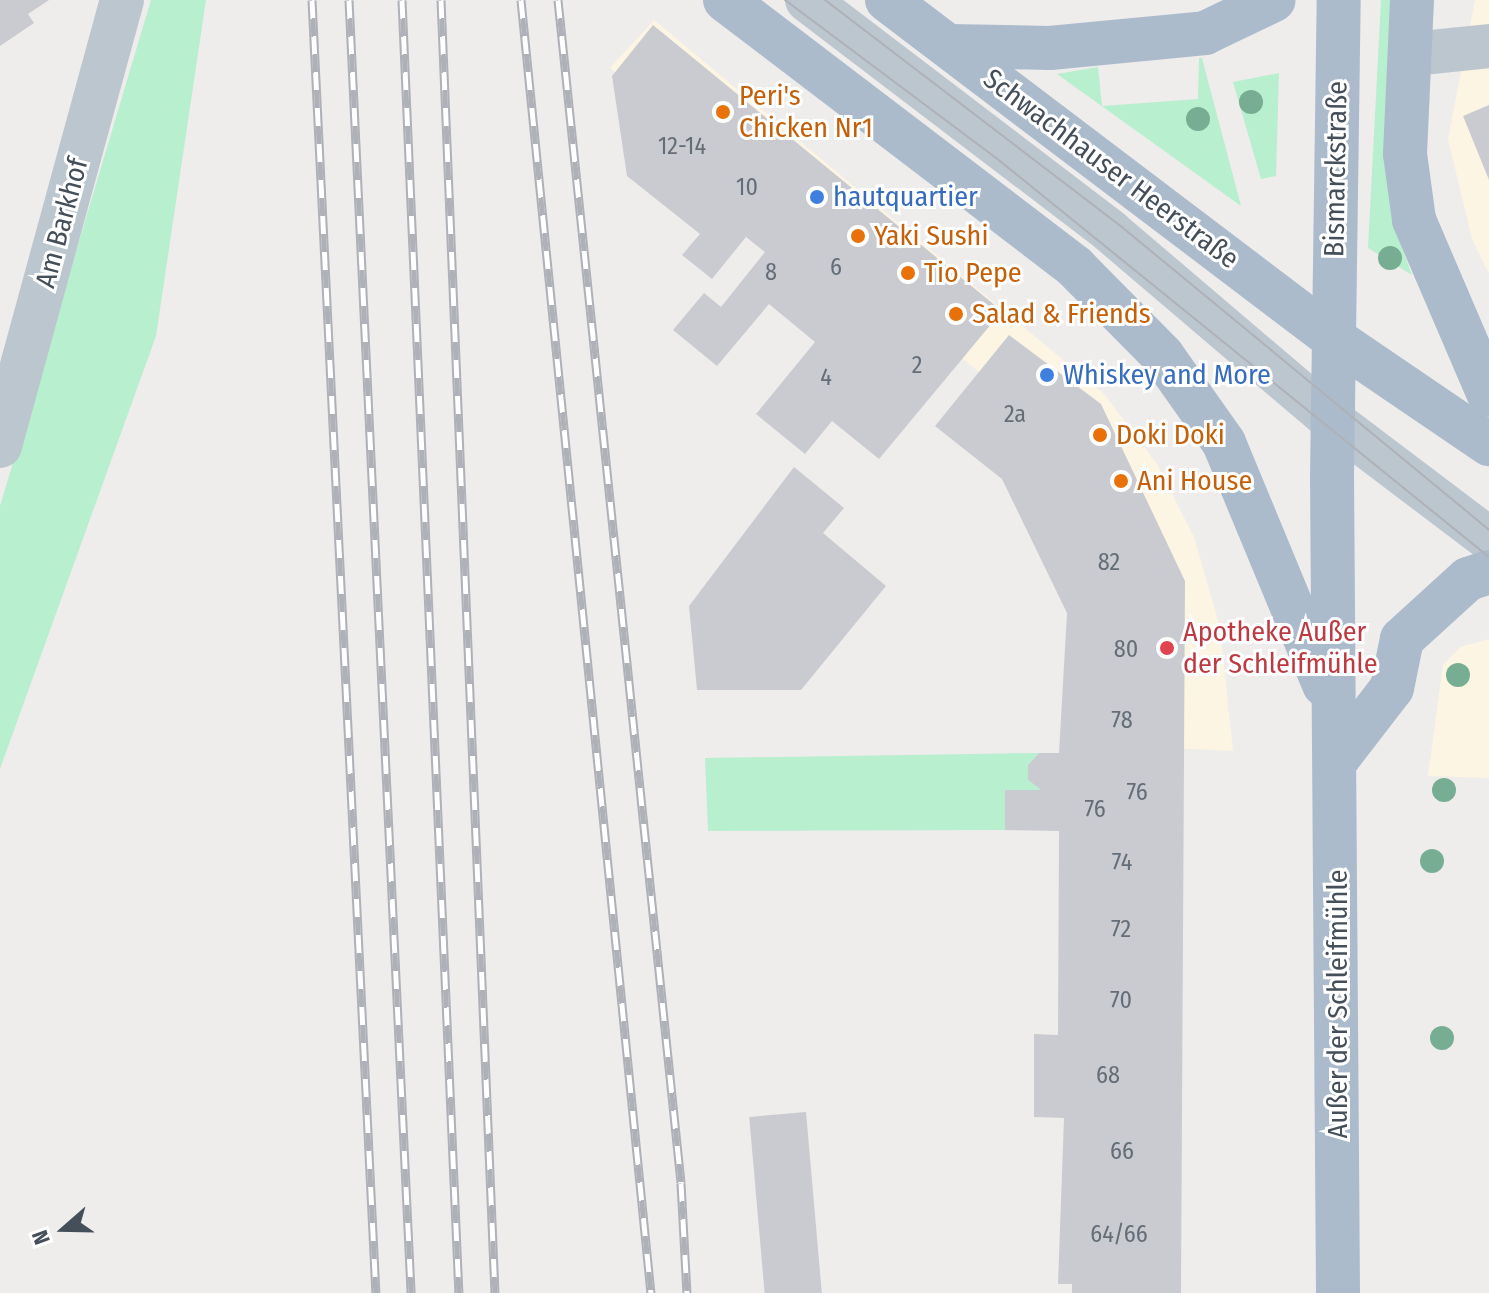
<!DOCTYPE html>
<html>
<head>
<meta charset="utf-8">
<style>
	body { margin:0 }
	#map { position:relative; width:1489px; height:1293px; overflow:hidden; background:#efecec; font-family:"Fira Sans Condensed",sans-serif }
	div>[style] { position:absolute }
	.commercial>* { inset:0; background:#fcf5e3 }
	.green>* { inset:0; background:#b8efcf }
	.building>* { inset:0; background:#c9cbd1; transform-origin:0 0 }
	.minor>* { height:44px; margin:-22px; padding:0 22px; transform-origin:22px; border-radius:22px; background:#bcc6cf }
	.major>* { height:44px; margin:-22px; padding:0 22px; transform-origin:22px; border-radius:22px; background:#abbbcc }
	.tram>* { height:2px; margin:-1px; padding:0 1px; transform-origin:1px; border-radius:1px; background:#aeb1b7 }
	.rail>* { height:9px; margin-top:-4.5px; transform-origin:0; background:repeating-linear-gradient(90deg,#fff 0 18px,#aeb1b7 0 36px); box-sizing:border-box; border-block:2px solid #aeb1b7 }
	.trees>* { width:24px; height:24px; margin:-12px; border-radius:50%; background:#77ae93 }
	.dots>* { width:22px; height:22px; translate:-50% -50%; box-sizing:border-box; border:4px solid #fff; border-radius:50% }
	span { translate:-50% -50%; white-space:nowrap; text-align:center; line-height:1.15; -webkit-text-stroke:6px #fff; paint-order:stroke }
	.number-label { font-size:24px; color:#656e78 }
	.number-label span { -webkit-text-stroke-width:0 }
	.food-label { font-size:28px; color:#c56008 }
	.left { translate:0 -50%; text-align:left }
	.street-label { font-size:28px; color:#444f5a }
	.shop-label { font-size:28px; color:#366cbe }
	.health-label { font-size:28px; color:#be3a42 }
	.north { position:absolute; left:24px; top:1189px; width:80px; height:80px; -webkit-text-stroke:6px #fff; paint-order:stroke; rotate:250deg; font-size:22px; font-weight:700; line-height:32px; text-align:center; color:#444f5a }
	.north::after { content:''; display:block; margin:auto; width:28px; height:36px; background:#444f5a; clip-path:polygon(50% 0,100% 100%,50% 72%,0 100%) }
</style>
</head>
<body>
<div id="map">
	<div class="commercial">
		<div style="clip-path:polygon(1475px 0,1489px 0,1489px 274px,1472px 239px,1448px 139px)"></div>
		<div style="clip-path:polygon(654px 20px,1104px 394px,1157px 464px,1194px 537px,1220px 627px,1233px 751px,1127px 746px,1042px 424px,610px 68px)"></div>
		<div style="clip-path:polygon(1489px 639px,1489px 778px,1428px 776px,1443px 665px,1460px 647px)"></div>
	</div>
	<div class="green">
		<div style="clip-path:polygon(151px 0,206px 0,156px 336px,0 769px,0 506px)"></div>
		<div style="clip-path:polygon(1381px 0,1392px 0,1397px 234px,1412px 275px,1368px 248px)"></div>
		<div style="clip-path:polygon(1199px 58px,1202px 58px,1241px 206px,1057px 74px,1098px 67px,1102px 106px,1198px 99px)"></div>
		<div style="clip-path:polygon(1279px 73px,1276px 176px,1261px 179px,1233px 82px)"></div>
		<div style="clip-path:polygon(1039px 753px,1028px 765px,1028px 780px,1041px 790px,1005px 790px,1005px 830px,708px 831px,705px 758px)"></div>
	</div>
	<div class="building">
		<div style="clip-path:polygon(0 0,49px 0,28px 14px,34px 23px,0 46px)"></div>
		<div style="clip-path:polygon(653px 25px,1002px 311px,879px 459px,832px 421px,805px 454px,756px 414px,815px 342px,769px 304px,717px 366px,673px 330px,704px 293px,721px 307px,765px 252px,746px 237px,712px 279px,682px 255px,700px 234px,627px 176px,612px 76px)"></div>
		<div style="clip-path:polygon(1489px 105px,1489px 180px,1463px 116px)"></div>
		<div style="clip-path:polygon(1009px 335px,1101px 404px,1185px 581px,1181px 1293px,1072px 1293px,1072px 1284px,1058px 1284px,1064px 1118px,1034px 1117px,1034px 1034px,1058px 1035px,1059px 831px,1005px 830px,1005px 790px,1041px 790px,1028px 780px,1028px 765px,1039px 753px,1059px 753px,1067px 613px,1002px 479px,935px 426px)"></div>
		<div style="clip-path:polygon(794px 467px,844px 508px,823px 533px,886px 586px,801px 690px,697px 690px,689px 606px)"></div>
		<div style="left:806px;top:1112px;width:182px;height:57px;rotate:85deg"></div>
	</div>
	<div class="minor">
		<div style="left:807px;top:0;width:382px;rotate:37.3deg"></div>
		<div style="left:1111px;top:232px;width:292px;rotate:40.4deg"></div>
		<div style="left:1333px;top:421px;width:196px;rotate:37.1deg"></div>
		<div style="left:1412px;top:54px;width:77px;rotate:-5.9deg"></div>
		<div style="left:0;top:446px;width:462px;rotate:-74.7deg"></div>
	</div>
	<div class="major">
		<div style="left:725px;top:0;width:440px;rotate:37.3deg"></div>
		<div style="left:1075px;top:267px;width:124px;rotate:45.3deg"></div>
		<div style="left:1162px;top:355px;width:108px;rotate:54.8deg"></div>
		<div style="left:1224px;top:443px;width:262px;rotate:67.5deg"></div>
		<div style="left:887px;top:0;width:560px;rotate:37.16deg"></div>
		<div style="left:1333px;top:338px;width:189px;rotate:34.2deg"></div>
		<div style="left:1412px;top:0;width:154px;rotate:92.6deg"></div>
		<div style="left:1405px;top:154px;width:67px;rotate:82.2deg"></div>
		<div style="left:1414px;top:220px;width:190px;rotate:66.8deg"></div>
		<div style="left:950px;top:46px;width:100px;rotate:1.1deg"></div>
		<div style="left:1050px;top:48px;width:156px;rotate:-5.5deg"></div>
		<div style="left:1205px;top:33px;width:76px;rotate:-25.6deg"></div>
		<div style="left:1338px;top:758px;width:88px;rotate:-52.4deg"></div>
		<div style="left:1392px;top:688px;width:50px;rotate:-78.5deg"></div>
		<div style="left:1402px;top:639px;width:89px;rotate:-42.3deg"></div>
		<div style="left:1468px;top:579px;width:22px;rotate:-18deg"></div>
		<div style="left:1338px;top:1293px;width:814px;rotate:-90.42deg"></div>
		<div style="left:1332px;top:479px;width:479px;rotate:-89.2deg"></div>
	</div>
	<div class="tram">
		<div style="left:785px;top:0;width:262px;rotate:36.8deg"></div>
		<div style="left:995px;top:157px;width:636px;rotate:39deg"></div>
		<div style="left:825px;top:0;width:375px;rotate:37.4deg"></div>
		<div style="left:1123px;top:228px;width:475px;rotate:39.5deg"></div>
	</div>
	<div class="rail">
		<div style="left:312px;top:0;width:1295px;rotate:87.17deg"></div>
		<div style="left:349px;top:0;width:1294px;rotate:87.25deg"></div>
		<div style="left:402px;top:0;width:1294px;rotate:87.48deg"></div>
		<div style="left:441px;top:0;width:1294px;rotate:87.61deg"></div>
		<div style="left:521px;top:0;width:1300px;rotate:84.26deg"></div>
		<div style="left:558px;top:0;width:1189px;rotate:84.06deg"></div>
		<div style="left:681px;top:1183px;width:110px;rotate:86.9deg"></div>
	</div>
	<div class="trees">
		<div style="left:1251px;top:102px"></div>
		<div style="left:1198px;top:119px"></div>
		<div style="left:1390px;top:258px"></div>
		<div style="left:1458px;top:675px"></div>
		<div style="left:1444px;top:790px"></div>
		<div style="left:1432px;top:861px"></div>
		<div style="left:1442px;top:1038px"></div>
	</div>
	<div class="dots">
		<div style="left:723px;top:112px;background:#e8710a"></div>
		<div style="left:817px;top:197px;background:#3f7fe0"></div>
		<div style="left:858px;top:236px;background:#e8710a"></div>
		<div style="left:908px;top:273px;background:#e8710a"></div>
		<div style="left:956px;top:314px;background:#e8710a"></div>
		<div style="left:1047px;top:375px;background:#3f7fe0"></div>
		<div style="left:1100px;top:435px;background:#e8710a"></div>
		<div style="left:1121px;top:481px;background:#e8710a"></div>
		<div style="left:1167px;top:648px;background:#e0444e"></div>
	</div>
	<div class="number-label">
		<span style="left:682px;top:147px">12-14</span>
		<span style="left:747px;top:188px">10</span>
		<span style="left:836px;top:268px">6</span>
		<span style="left:771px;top:273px">8</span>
		<span style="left:917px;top:366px">2</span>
		<span style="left:826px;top:378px">4</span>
		<span style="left:1015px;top:415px">2a</span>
		<span style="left:1109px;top:563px">82</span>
		<span style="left:1126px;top:650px">80</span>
		<span style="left:1122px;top:721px">78</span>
		<span style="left:1137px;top:793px">76</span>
		<span style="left:1095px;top:810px">76</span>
		<span style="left:1122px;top:863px">74</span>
		<span style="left:1121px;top:930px">72</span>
		<span style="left:1121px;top:1001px">70</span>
		<span style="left:1108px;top:1076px">68</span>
		<span style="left:1122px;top:1152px">66</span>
		<span style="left:1119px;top:1235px">64/66</span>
	</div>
	<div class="food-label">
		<span class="left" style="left:739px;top:112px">Peri's<br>Chicken Nr1</span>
		<span class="left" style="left:874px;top:236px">Yaki Sushi</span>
		<span class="left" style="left:924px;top:273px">Tio Pepe</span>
		<span class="left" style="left:972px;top:314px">Salad &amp; Friends</span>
		<span class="left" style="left:1116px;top:435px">Doki Doki</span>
		<span class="left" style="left:1137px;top:481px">Ani House</span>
	</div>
	<div class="street-label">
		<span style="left:1111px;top:169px;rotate:37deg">Schwachhauser Heerstraße</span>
		<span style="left:1336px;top:169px;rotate:-89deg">Bismarckstraße</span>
		<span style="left:62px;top:223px;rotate:-75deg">Am Barkhof</span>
		<span style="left:1338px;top:1004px;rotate:-90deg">Außer der Schleifmühle</span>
	</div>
	<div class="shop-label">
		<span class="left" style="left:833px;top:197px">hautquartier</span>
		<span class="left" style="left:1063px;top:375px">Whiskey and More</span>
	</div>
	<div class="health-label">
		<span class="left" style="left:1183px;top:648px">Apotheke Außer<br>der Schleifmühle</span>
	</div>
	<div class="north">N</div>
</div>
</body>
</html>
